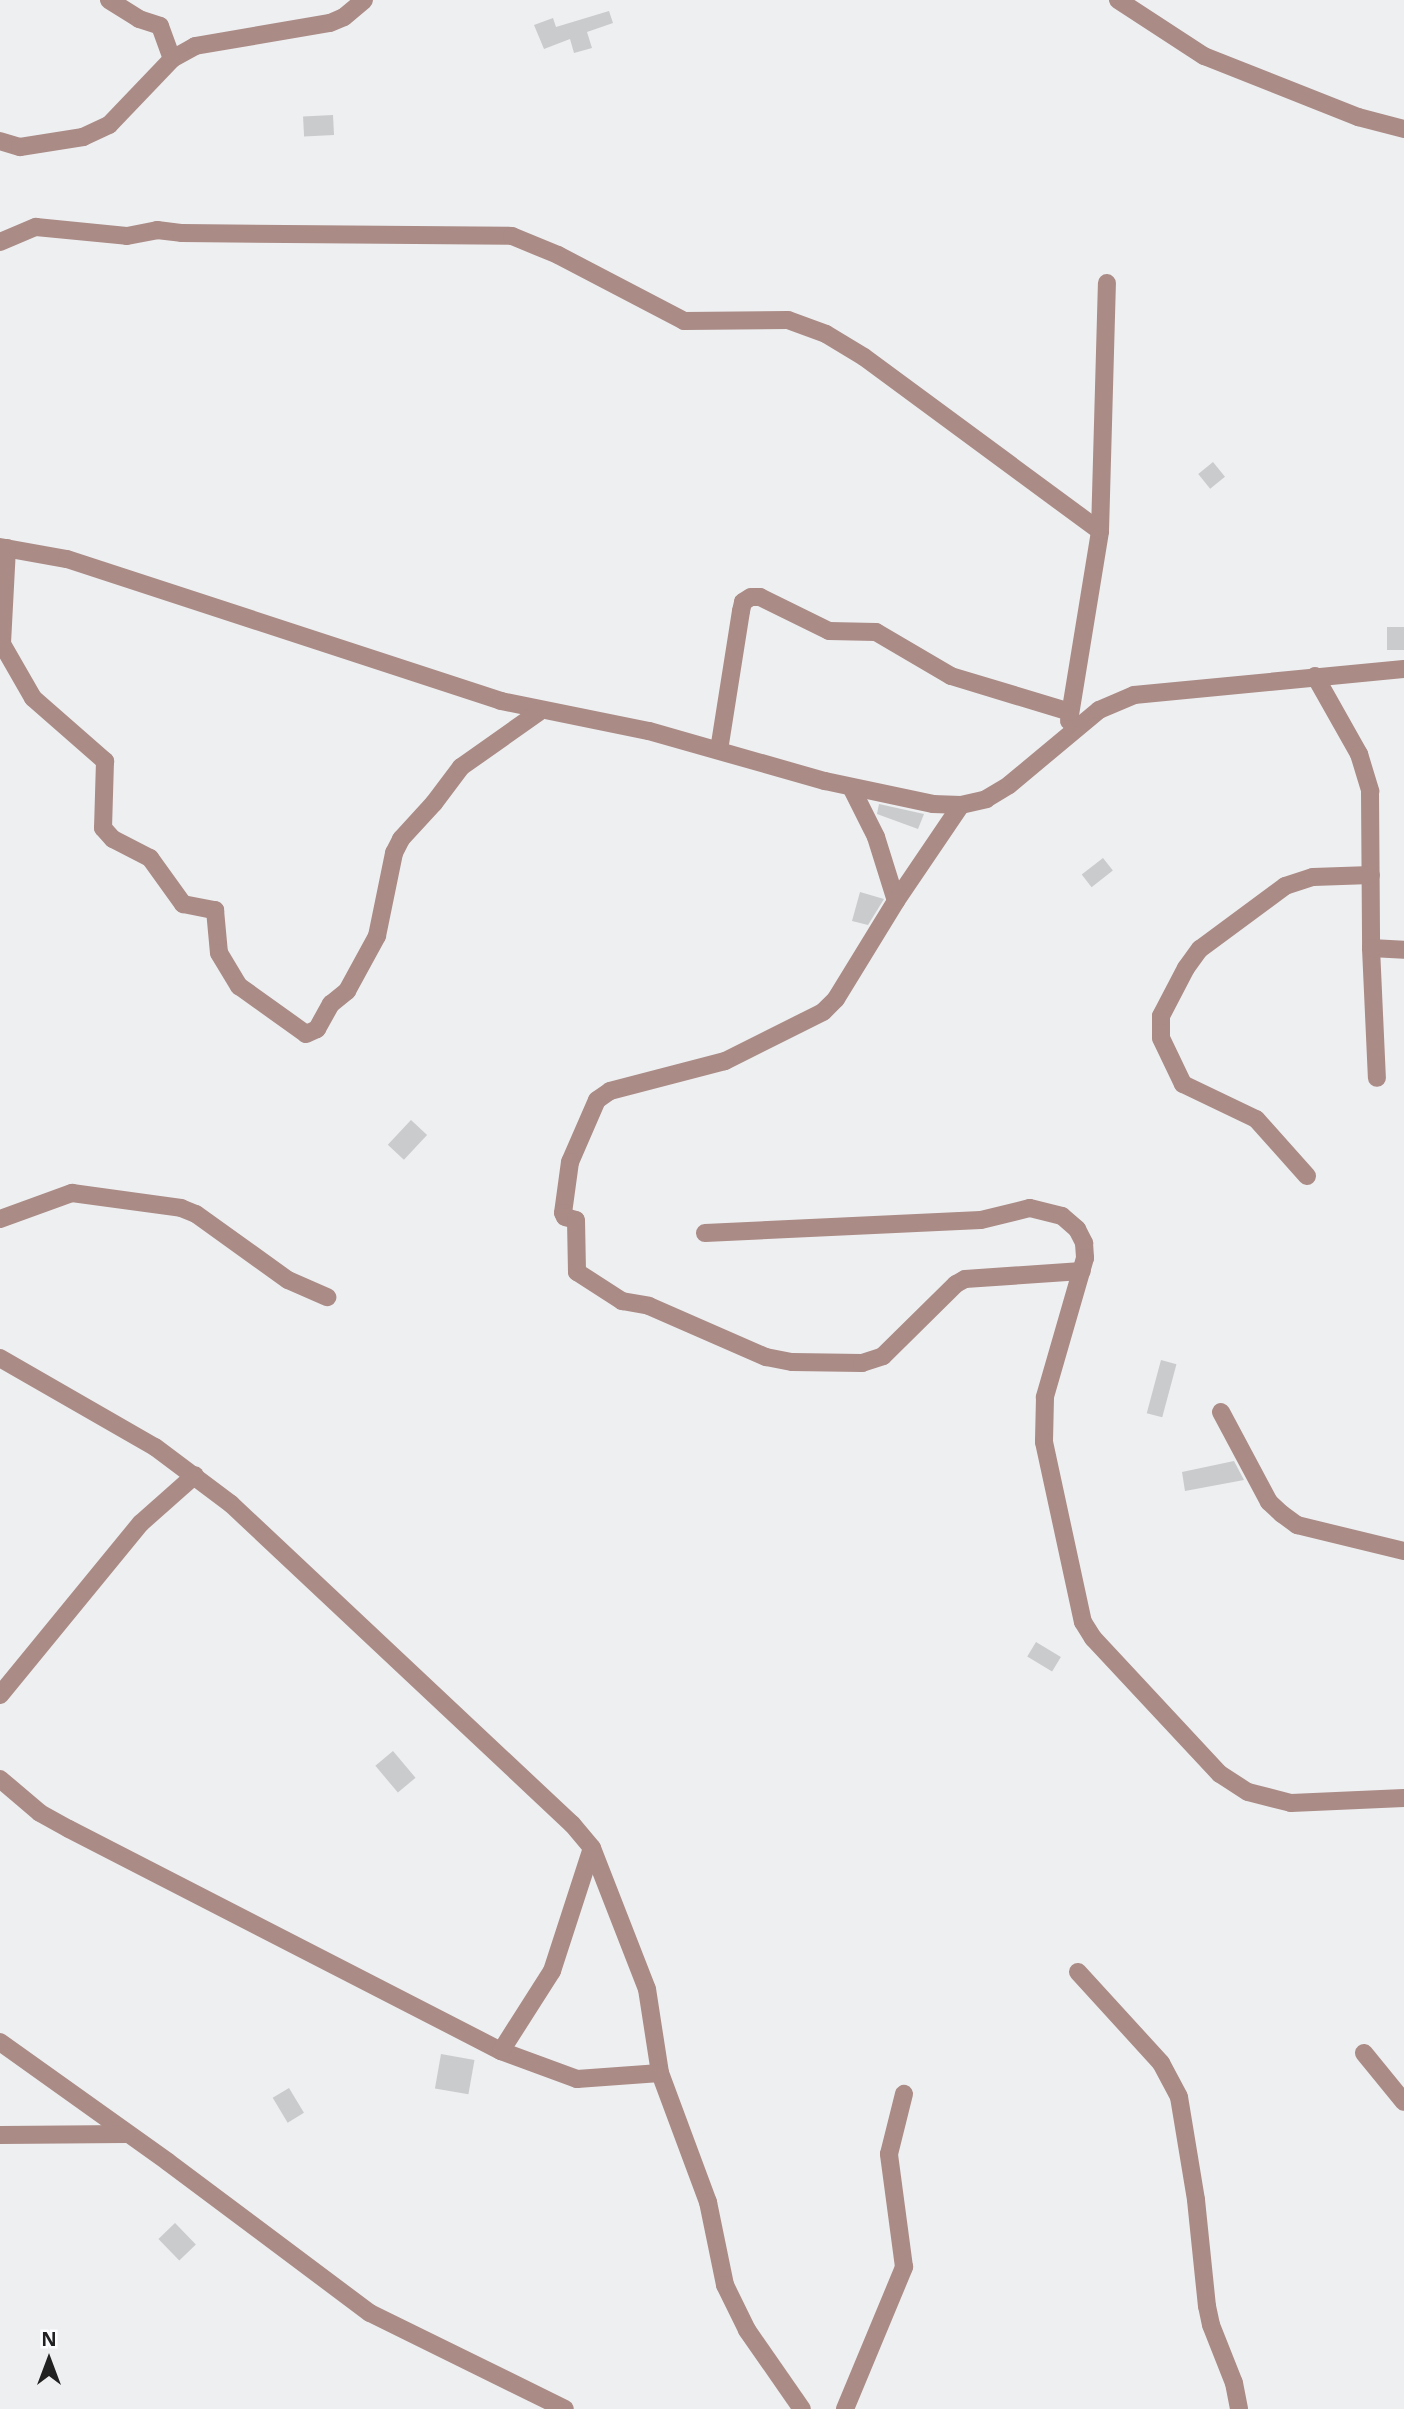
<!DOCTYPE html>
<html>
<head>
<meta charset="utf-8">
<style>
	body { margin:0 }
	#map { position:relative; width:1404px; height:2409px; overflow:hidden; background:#eeeff1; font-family:"Noto Sans",sans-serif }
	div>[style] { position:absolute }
	.building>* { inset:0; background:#cacbcd; transform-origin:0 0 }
	.minor>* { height:18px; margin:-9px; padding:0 9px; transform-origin:9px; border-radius:9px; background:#aa8b86 }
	span { translate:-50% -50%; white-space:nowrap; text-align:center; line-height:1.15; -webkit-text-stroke:5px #fbfdfe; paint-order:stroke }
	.north { position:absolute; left:14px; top:2325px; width:70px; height:70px; -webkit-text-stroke:5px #fbfdfe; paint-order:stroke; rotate:0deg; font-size:19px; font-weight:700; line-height:28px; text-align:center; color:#212122 }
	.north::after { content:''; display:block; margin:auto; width:24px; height:32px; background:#212122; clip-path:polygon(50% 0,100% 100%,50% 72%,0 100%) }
</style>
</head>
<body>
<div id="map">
	<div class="building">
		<div style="clip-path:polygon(609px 11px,613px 23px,587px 32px,592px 48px,574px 53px,570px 39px,544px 49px,534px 25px,553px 18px,556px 27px)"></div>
		<div style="left:333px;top:115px;width:20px;height:30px;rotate:87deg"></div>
		<div style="left:1213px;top:462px;width:19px;height:19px;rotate:51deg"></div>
		<div style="left:1404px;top:627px;width:23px;height:17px;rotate:90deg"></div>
		<div style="clip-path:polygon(879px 804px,924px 814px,918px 829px,877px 814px)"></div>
		<div style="left:1103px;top:858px;width:16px;height:27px;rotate:52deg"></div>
		<div style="clip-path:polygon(860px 892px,884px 899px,868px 925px,852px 921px)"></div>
		<div style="left:411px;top:1120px;width:22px;height:34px;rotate:43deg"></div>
		<div style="left:1161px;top:1360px;width:16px;height:55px;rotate:15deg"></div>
		<div style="clip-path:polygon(1234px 1461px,1244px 1480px,1185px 1491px,1182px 1472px)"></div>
		<div style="left:1036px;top:1642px;width:29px;height:17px;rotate:31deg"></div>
		<div style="left:393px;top:1751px;width:35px;height:23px;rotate:50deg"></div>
		<div style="left:441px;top:2054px;width:34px;height:35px;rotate:10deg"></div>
		<div style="left:289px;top:2088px;width:29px;height:19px;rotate:59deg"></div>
		<div style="left:175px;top:2223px;width:30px;height:23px;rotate:46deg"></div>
	</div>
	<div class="minor">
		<div style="left:109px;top:0;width:36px;rotate:32deg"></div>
		<div style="left:139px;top:19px;width:22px;rotate:18deg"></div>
		<div style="left:160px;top:26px;width:35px;rotate:70deg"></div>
		<div style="left:1118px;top:0;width:103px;rotate:33.1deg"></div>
		<div style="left:1204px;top:56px;width:166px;rotate:21.6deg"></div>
		<div style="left:1358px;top:117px;width:48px;rotate:14.6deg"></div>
		<div style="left:0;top:141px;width:21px;rotate:17deg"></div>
		<div style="left:20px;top:147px;width:64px;rotate:-9deg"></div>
		<div style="left:83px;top:137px;width:29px;rotate:-25deg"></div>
		<div style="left:109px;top:125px;width:91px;rotate:-46.3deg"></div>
		<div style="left:172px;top:59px;width:26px;rotate:-29deg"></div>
		<div style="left:195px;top:46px;width:137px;rotate:-9.7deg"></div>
		<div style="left:330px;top:23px;width:15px;rotate:-23deg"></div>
		<div style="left:344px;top:17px;width:26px;rotate:-40deg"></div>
		<div style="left:0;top:242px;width:39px;rotate:-23deg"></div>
		<div style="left:36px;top:227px;width:91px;rotate:5.6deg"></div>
		<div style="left:127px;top:236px;width:31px;rotate:-11deg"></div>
		<div style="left:157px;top:230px;width:24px;rotate:7deg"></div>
		<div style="left:181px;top:233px;width:331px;rotate:0.5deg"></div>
		<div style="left:512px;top:236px;width:50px;rotate:22.4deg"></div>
		<div style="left:558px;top:255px;width:142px;rotate:27.6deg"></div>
		<div style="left:684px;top:321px;width:104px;rotate:-0.6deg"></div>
		<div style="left:788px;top:320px;width:40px;rotate:20.2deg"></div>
		<div style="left:826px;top:334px;width:44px;rotate:31.2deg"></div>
		<div style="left:864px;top:357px;width:293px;rotate:36.4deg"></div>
		<div style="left:0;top:547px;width:68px;rotate:10.2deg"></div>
		<div style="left:67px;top:559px;width:457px;rotate:18.1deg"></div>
		<div style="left:501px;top:701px;width:151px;rotate:11.5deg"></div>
		<div style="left:649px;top:731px;width:183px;rotate:15.9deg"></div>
		<div style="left:825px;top:781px;width:110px;rotate:12deg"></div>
		<div style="left:933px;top:804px;width:28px;rotate:2deg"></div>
		<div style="left:961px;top:805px;width:26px;rotate:-13deg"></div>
		<div style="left:986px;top:799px;width:27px;rotate:-31deg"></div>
		<div style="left:1009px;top:785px;width:117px;rotate:-39.8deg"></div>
		<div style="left:1099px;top:710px;width:38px;rotate:-23deg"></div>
		<div style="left:1134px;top:695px;width:271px;rotate:-5.5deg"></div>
		<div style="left:7px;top:548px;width:96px;rotate:93deg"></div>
		<div style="left:2px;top:644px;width:62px;rotate:60.1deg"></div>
		<div style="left:33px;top:698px;width:96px;rotate:41.2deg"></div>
		<div style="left:105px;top:761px;width:67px;rotate:91.7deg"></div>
		<div style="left:103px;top:828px;width:15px;rotate:48deg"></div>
		<div style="left:113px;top:839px;width:42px;rotate:27.2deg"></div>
		<div style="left:150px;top:858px;width:57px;rotate:54.3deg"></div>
		<div style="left:183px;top:904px;width:33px;rotate:11deg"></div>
		<div style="left:215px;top:910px;width:43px;rotate:84.7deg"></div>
		<div style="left:219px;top:953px;width:39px;rotate:59deg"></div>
		<div style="left:239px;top:986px;width:82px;rotate:35.6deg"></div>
		<div style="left:306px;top:1034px;width:12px;rotate:-24deg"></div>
		<div style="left:317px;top:1029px;width:29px;rotate:-61deg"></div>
		<div style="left:331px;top:1004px;width:21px;rotate:-39deg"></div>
		<div style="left:347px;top:991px;width:63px;rotate:-61.4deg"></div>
		<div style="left:377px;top:936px;width:85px;rotate:-78.4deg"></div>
		<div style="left:394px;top:853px;width:16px;rotate:-63deg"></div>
		<div style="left:401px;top:839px;width:49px;rotate:-47.5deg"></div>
		<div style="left:434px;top:803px;width:45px;rotate:-53.1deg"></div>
		<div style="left:461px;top:767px;width:95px;rotate:-35.2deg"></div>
		<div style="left:1315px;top:676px;width:90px;rotate:60.6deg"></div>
		<div style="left:1359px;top:754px;width:39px;rotate:73deg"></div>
		<div style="left:1370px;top:791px;width:157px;rotate:89.6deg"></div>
		<div style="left:1371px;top:948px;width:130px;rotate:87.4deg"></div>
		<div style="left:1069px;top:721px;width:193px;rotate:-80.7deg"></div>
		<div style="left:1100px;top:531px;width:248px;rotate:-88.4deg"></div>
		<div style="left:719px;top:750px;width:141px;rotate:-81deg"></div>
		<div style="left:741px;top:611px;width:9px;rotate:-77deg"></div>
		<div style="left:743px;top:602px;width:9px;rotate:-32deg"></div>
		<div style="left:751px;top:597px;width:9px"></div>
		<div style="left:760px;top:597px;width:77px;rotate:26.2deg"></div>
		<div style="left:829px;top:631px;width:47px;rotate:1.2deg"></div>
		<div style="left:876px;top:632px;width:87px;rotate:30.4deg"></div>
		<div style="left:951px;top:676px;width:124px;rotate:16.8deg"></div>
		<div style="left:851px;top:787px;width:56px;rotate:63.4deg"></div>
		<div style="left:876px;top:837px;width:67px;rotate:72.6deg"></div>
		<div style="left:961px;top:805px;width:116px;rotate:124.1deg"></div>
		<div style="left:896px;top:901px;width:115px;rotate:121.5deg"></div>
		<div style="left:836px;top:999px;width:18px;rotate:135deg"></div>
		<div style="left:823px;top:1012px;width:110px;rotate:153.4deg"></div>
		<div style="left:725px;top:1061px;width:119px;rotate:165.4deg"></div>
		<div style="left:610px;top:1091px;width:16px;rotate:145deg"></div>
		<div style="left:597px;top:1100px;width:68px;rotate:113.5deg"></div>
		<div style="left:570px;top:1162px;width:51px;rotate:97.8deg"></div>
		<div style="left:563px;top:1213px;width:4px;rotate:63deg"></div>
		<div style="left:565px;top:1217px;width:11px;rotate:15deg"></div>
		<div style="left:576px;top:1220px;width:52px;rotate:88.9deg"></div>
		<div style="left:577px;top:1272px;width:54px;rotate:32.8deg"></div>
		<div style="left:622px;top:1301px;width:27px;rotate:10deg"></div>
		<div style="left:649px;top:1306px;width:128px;rotate:23.6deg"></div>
		<div style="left:766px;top:1357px;width:26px;rotate:11deg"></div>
		<div style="left:792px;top:1362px;width:70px;rotate:0.8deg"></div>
		<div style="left:862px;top:1363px;width:22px;rotate:-18deg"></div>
		<div style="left:883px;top:1356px;width:103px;rotate:-44.6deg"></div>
		<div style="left:956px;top:1284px;width:10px;rotate:-29deg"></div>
		<div style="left:965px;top:1279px;width:117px;rotate:-3.9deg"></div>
		<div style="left:1371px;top:948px;width:33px;rotate:3deg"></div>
		<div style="left:1307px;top:1176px;width:76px;rotate:-131.8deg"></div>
		<div style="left:1256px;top:1119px;width:81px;rotate:-154.4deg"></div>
		<div style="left:1183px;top:1084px;width:51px;rotate:-115.6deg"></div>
		<div style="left:1161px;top:1038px;width:22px;rotate:-90deg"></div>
		<div style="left:1161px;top:1016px;width:54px;rotate:-62.5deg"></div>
		<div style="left:1186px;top:968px;width:24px;rotate:-54deg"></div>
		<div style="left:1200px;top:949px;width:106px;rotate:-36.5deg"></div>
		<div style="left:1285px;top:886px;width:29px;rotate:-18deg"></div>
		<div style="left:1313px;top:877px;width:58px;rotate:-2deg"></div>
		<div style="left:0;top:1219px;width:77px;rotate:-19.9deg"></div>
		<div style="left:72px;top:1193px;width:110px;rotate:7.8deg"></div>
		<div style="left:181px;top:1208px;width:16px;rotate:22deg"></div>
		<div style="left:196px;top:1214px;width:113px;rotate:35.7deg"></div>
		<div style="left:288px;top:1280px;width:43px;rotate:23.6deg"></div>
		<div style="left:705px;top:1233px;width:276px;rotate:-2.7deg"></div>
		<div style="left:981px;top:1220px;width:50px;rotate:-13.8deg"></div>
		<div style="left:1030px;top:1208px;width:33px;rotate:14deg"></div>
		<div style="left:1062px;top:1216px;width:20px;rotate:41deg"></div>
		<div style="left:1077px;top:1229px;width:16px;rotate:63deg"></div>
		<div style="left:1084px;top:1243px;width:15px;rotate:86deg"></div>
		<div style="left:1085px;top:1258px;width:145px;rotate:106.1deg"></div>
		<div style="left:1045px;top:1397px;width:45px;rotate:91.3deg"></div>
		<div style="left:1044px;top:1442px;width:184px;rotate:77.8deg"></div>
		<div style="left:1083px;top:1622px;width:19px;rotate:58deg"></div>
		<div style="left:1093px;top:1638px;width:186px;rotate:47deg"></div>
		<div style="left:1220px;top:1774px;width:33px;rotate:33deg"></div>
		<div style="left:1248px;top:1792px;width:44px;rotate:14.3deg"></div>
		<div style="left:1291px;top:1803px;width:113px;rotate:-2.5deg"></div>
		<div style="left:0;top:1358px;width:179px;rotate:29.9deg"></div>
		<div style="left:155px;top:1447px;width:95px;rotate:36.9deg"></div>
		<div style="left:231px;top:1504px;width:468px;rotate:43.2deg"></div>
		<div style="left:572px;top:1824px;width:31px;rotate:50deg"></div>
		<div style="left:592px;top:1848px;width:151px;rotate:68.7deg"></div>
		<div style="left:647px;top:1989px;width:85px;rotate:81.2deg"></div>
		<div style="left:660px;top:2073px;width:138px;rotate:69.6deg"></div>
		<div style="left:708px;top:2202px;width:85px;rotate:78.4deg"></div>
		<div style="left:725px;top:2285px;width:50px;rotate:63.9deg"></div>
		<div style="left:747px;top:2330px;width:96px;rotate:55.2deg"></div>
		<div style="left:1221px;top:1412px;width:102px;rotate:61.9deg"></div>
		<div style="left:1269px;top:1502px;width:18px;rotate:43deg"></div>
		<div style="left:1282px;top:1514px;width:19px;rotate:36deg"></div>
		<div style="left:1297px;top:1525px;width:110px;rotate:13.7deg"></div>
		<div style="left:0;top:1695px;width:222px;rotate:-50.7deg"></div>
		<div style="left:141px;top:1523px;width:72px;rotate:-41.6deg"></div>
		<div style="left:0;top:1779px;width:52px;rotate:40.4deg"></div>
		<div style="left:40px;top:1813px;width:33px;rotate:29deg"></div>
		<div style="left:69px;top:1829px;width:486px;rotate:27.2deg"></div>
		<div style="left:501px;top:2051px;width:81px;rotate:20.2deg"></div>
		<div style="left:577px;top:2079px;width:83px;rotate:-4.1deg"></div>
		<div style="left:1078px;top:1972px;width:123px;rotate:47.6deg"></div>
		<div style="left:1161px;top:2063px;width:38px;rotate:62deg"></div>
		<div style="left:1179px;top:2097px;width:104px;rotate:80.6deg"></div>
		<div style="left:1196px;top:2200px;width:107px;rotate:84.1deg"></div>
		<div style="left:1207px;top:2306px;width:19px;rotate:78deg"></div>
		<div style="left:1211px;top:2325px;width:62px;rotate:68.4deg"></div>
		<div style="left:1234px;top:2383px;width:26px;rotate:79deg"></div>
		<div style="left:0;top:2042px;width:206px;rotate:35.5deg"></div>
		<div style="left:168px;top:2162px;width:252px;rotate:36.8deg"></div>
		<div style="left:370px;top:2313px;width:217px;rotate:26.2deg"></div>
		<div style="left:501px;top:2051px;width:95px;rotate:-57.5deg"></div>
		<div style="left:552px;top:1971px;width:129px;rotate:-72deg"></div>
		<div style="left:1364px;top:2053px;width:63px;rotate:50.8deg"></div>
		<div style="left:0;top:2135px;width:127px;rotate:-0.5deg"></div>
		<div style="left:845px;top:2409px;width:154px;rotate:-67.4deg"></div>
		<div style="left:904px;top:2267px;width:114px;rotate:-97.6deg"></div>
		<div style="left:889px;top:2154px;width:62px;rotate:-76deg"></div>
	</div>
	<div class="north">N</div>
</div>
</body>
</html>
